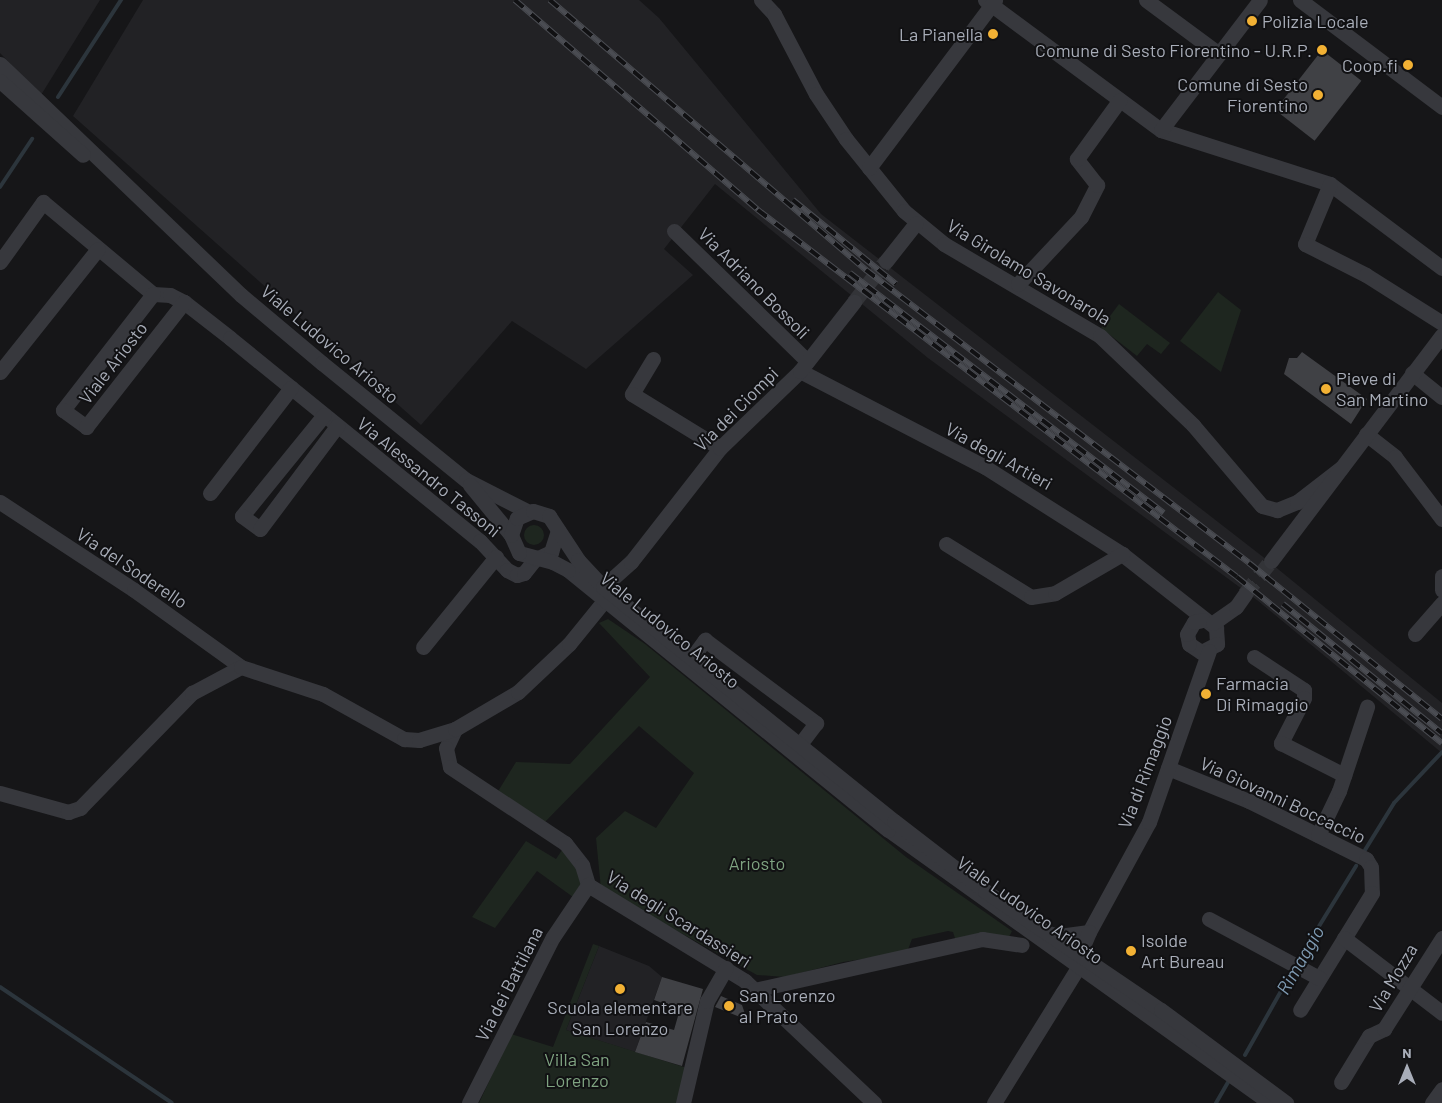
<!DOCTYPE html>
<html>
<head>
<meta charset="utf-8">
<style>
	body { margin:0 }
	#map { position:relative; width:1442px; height:1103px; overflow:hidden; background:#161618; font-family:Barlow,sans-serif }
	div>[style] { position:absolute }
	.built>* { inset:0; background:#222225 }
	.green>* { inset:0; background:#1e261f }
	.round { border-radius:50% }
	.stream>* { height:4px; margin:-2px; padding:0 2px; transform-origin:2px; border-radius:2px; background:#2c353c }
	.building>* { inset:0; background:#404145; transform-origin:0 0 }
	.minor-tunnel>* { height:15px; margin-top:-7.5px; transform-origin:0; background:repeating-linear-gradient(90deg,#333438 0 15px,transparent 0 23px) }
	.minor>* { height:15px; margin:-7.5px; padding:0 7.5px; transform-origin:7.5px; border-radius:7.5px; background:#37383d }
	.rail>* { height:5.5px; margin-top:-2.75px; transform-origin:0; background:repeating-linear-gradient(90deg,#111113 0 11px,#4a4c52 0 22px); box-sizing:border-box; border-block:1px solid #4a4c52 }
	.dots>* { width:14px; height:14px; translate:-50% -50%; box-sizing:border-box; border:2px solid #111113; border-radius:50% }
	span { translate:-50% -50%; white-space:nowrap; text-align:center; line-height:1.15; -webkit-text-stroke:4px #111113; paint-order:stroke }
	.poi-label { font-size:18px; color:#a8adb8 }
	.left { translate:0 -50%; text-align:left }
	.right { translate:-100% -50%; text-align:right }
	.street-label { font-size:18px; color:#a8adb8 }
	.park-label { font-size:18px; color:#7fa381 }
	.water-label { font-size:19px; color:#7f9bb3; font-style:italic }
	.north { position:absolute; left:1382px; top:1043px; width:50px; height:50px; -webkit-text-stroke:4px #111113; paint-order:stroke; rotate:0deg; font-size:14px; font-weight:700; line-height:20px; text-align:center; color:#a8adb8 }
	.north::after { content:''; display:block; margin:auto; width:18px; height:22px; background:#a8adb8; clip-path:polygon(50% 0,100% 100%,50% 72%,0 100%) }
</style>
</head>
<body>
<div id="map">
	<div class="built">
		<div style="clip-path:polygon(0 0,100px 0,41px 95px,0 53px)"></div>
		<div style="clip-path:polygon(143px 0,639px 0,659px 18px,821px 214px,1267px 560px,1442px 703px,1442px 753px,1257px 600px,928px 358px,715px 184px,664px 249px,693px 275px,586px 369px,512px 321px,421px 425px,73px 116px)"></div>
		<div style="clip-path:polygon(599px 946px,649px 966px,662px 977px,635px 1052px,566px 1030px)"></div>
	</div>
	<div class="green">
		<div style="clip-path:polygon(1218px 292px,1241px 310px,1221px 372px,1180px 341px)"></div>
		<div style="clip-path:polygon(1119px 304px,1170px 343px,1161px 354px,1147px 344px,1137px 356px,1101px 328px)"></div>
		<div class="round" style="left:524px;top:525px;width:20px;height:20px"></div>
		<div style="clip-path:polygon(608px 619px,645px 644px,906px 857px,1012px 931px,1008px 939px,956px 941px,953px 932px,948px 931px,912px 939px,907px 952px,843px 962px,785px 977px,757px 975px,601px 889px,596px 838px,625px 811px,656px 828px,694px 773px,639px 726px,542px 825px,497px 793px,516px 762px,570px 764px,650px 677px,599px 623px)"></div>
		<div style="clip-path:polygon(526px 841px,556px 859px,564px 847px,584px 878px,573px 897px,537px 871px,495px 928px,472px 917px)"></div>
		<div style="clip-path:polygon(593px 944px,599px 946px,566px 1030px,687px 1068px,677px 1103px,479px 1103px,511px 1034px,553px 1047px)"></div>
	</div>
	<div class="stream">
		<div style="left:58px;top:97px;width:116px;rotate:-57deg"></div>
		<div style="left:0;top:187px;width:58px;rotate:-56.3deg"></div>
		<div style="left:1365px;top:850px;width:55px;rotate:-58.3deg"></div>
		<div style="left:1394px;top:803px;width:70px;rotate:-46.7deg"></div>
		<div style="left:1297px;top:962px;width:113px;rotate:-58.4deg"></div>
		<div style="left:0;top:987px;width:207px;rotate:34deg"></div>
		<div style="left:1245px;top:1055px;width:100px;rotate:-60.6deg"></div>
		<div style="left:1216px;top:1103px;width:24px;rotate:-60deg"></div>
	</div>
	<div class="building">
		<div style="left:1322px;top:50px;width:50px;height:76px;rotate:38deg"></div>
		<div style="clip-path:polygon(1302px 352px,1367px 399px,1351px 424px,1284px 374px,1289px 358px,1297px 358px)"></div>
		<div style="clip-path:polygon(662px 977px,703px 989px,682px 1066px,635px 1052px,646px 1022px,674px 1030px,680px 1009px,654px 1000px)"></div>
		<div style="clip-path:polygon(721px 996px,742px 1005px,745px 1014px,740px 1017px,715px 1007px)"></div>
	</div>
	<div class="minor-tunnel">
		<div style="left:854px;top:302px;width:52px;rotate:-52deg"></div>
		<div style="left:1245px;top:594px;width:42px;rotate:-51.8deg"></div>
	</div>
	<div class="minor">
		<div style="left:761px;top:0;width:19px;rotate:47deg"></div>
		<div style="left:774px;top:14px;width:90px;rotate:62.3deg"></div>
		<div style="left:816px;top:94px;width:54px;rotate:56.3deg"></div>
		<div style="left:846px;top:139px;width:92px;rotate:51.1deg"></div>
		<div style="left:904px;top:211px;width:52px;rotate:39.5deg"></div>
		<div style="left:944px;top:244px;width:181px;rotate:30.5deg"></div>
		<div style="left:1100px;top:336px;width:129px;rotate:43.7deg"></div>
		<div style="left:1193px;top:425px;width:106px;rotate:49.6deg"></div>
		<div style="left:1262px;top:506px;width:16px;rotate:15deg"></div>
		<div style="left:1277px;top:510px;width:22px;rotate:-22deg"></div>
		<div style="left:1297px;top:502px;width:56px;rotate:-37.7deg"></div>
		<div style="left:985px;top:0;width:219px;rotate:36.5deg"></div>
		<div style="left:1161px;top:130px;width:177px;rotate:17.7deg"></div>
		<div style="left:1330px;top:184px;width:140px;rotate:36.9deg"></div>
		<div style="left:1146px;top:0;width:91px;rotate:36.5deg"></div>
		<div style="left:1300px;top:0;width:178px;rotate:37deg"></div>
		<div style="left:0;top:64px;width:334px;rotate:43.8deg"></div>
		<div style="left:241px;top:295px;width:106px;rotate:40deg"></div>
		<div style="left:322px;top:363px;width:186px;rotate:39.1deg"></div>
		<div style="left:466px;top:480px;width:71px;rotate:26.9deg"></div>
		<div style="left:0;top:81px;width:111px;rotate:41.7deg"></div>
		<div style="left:1161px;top:130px;width:163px;rotate:-52.7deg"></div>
		<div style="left:869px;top:168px;width:210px;rotate:-53.1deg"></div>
		<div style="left:1330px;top:184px;width:65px;rotate:112.6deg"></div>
		<div style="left:1305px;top:244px;width:68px;rotate:26.9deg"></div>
		<div style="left:1366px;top:275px;width:90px;rotate:32.3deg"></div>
		<div style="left:674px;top:231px;width:186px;rotate:44.3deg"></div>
		<div style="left:886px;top:261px;width:48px;rotate:-51.7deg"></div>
		<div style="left:0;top:262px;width:74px;rotate:-54.4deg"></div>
		<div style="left:43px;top:202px;width:143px;rotate:39.9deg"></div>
		<div style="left:153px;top:294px;width:17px;rotate:3deg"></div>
		<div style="left:170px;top:295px;width:16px;rotate:27deg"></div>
		<div style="left:184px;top:302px;width:58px;rotate:38deg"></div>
		<div style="left:230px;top:338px;width:322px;rotate:39.1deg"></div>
		<div style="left:480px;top:541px;width:40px;rotate:47deg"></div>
		<div style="left:507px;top:570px;width:11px;rotate:27deg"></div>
		<div style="left:517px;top:575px;width:7px;rotate:-16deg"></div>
		<div style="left:524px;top:573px;width:18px;rotate:-52deg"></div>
		<div style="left:1018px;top:284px;width:92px;rotate:-46.8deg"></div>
		<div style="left:1081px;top:217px;width:36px;rotate:-63deg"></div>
		<div style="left:1097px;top:185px;width:33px;rotate:-128deg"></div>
		<div style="left:1077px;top:159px;width:72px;rotate:-54.1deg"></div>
		<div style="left:153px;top:294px;width:147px;rotate:127.8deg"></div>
		<div style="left:63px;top:410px;width:29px;rotate:36deg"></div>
		<div style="left:86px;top:427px;width:159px;rotate:-51.9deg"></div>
		<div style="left:653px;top:359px;width:41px;rotate:121deg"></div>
		<div style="left:632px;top:394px;width:103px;rotate:31.5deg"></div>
		<div style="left:800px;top:371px;width:208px;rotate:27.4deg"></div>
		<div style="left:985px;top:467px;width:162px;rotate:32.4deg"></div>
		<div style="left:1122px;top:554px;width:120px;rotate:38.2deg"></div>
		<div style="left:1216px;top:628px;width:16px;rotate:86deg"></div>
		<div style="left:1217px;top:644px;width:18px;rotate:153deg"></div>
		<div style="left:1201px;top:652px;width:14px;rotate:-146deg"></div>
		<div style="left:1189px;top:644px;width:10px;rotate:-101deg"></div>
		<div style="left:1187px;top:634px;width:14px;rotate:-60deg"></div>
		<div style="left:1194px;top:622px;width:9px;rotate:-13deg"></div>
		<div style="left:0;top:372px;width:157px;rotate:-51.5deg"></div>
		<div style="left:1412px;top:373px;width:38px;rotate:39deg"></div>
		<div style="left:324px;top:415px;width:130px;rotate:129.1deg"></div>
		<div style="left:242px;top:516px;width:22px;rotate:36deg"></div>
		<div style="left:260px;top:529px;width:129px;rotate:-53.2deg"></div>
		<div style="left:1366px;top:434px;width:37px;rotate:38deg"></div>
		<div style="left:1395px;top:457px;width:78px;rotate:52.8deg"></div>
		<div style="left:470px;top:485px;width:65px;rotate:50.6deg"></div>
		<div style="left:210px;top:493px;width:133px;rotate:-52.4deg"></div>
		<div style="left:0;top:502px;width:160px;rotate:33.3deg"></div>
		<div style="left:134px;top:590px;width:132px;rotate:35.7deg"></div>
		<div style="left:946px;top:544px;width:100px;rotate:31.9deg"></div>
		<div style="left:1031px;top:597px;width:24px;rotate:-9deg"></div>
		<div style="left:1055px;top:593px;width:78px;rotate:-30.2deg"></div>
		<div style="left:536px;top:559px;width:17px;rotate:-25deg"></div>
		<div style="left:551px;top:552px;width:23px;rotate:-72deg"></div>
		<div style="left:1271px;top:561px;width:283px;rotate:-52.9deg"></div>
		<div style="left:1442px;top:576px;width:14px;rotate:90deg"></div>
		<div style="left:603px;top:587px;width:38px;rotate:-42deg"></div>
		<div style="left:631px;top:562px;width:145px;rotate:-52deg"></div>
		<div style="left:720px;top:448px;width:111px;rotate:-43.9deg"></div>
		<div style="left:800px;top:371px;width:88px;rotate:-52deg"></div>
		<div style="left:1213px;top:623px;width:28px;rotate:-35deg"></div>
		<div style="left:1236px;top:607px;width:16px;rotate:-55deg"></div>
		<div style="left:1415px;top:634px;width:41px;rotate:-48.9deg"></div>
		<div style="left:423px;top:647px;width:116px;rotate:-51deg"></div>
		<div style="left:1254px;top:657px;width:60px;rotate:33.4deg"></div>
		<div style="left:1304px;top:690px;width:8px;rotate:90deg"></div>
		<div style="left:1304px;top:698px;width:51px;rotate:117.1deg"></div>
		<div style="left:1281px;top:743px;width:71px;rotate:26.9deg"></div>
		<div style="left:691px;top:659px;width:24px;rotate:-54deg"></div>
		<div style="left:705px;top:640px;width:139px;rotate:36.8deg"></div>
		<div style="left:816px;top:723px;width:31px;rotate:127deg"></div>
		<div style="left:797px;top:748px;width:4px;rotate:-166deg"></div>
		<div style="left:455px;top:729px;width:21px;rotate:115deg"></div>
		<div style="left:446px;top:748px;width:19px;rotate:78deg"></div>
		<div style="left:450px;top:767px;width:138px;rotate:33.5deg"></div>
		<div style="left:565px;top:843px;width:28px;rotate:52deg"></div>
		<div style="left:582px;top:865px;width:21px;rotate:73deg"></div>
		<div style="left:588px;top:885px;width:184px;rotate:31.4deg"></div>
		<div style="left:745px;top:981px;width:178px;rotate:43.4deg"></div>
		<div style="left:1168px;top:768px;width:87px;rotate:22.2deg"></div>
		<div style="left:1249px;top:801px;width:131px;rotate:26.4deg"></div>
		<div style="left:1366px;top:859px;width:9px;rotate:58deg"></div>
		<div style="left:1371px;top:867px;width:26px;rotate:88deg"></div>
		<div style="left:1372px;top:893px;width:137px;rotate:121.6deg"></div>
		<div style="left:0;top:793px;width:71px;rotate:15.6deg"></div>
		<div style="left:68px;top:812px;width:13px;rotate:-18deg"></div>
		<div style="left:80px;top:808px;width:161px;rotate:-45.8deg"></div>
		<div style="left:192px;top:693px;width:55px;rotate:-28deg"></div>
		<div style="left:241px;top:667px;width:86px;rotate:18.2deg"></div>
		<div style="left:323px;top:694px;width:93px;rotate:29.1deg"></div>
		<div style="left:404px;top:739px;width:15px;rotate:4deg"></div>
		<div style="left:419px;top:740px;width:38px;rotate:-17deg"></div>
		<div style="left:455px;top:729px;width:73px;rotate:-30.4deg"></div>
		<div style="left:518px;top:692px;width:70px;rotate:-43.3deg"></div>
		<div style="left:569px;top:644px;width:55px;rotate:-50.9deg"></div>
		<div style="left:1318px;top:835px;width:49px;rotate:-64.5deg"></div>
		<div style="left:1339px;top:791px;width:89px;rotate:-71.6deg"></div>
		<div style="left:1209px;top:919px;width:125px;rotate:28.2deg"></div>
		<div style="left:1089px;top:932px;width:125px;rotate:-61.4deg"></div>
		<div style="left:1149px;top:822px;width:181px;rotate:-70.7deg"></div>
		<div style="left:1048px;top:933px;width:11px;rotate:15deg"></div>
		<div style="left:1059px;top:936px;width:30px;rotate:-8deg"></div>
		<div style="left:1089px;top:932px;width:26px;rotate:113deg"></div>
		<div style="left:1344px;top:938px;width:123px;rotate:37.4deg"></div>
		<div style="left:754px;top:990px;width:234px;rotate:-12.6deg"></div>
		<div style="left:982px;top:939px;width:40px;rotate:8.5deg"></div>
		<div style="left:1341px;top:1082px;width:54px;rotate:-58.7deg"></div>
		<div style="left:1369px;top:1036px;width:17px;rotate:-25deg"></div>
		<div style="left:1384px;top:1029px;width:108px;rotate:-57.5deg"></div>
		<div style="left:469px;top:1103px;width:186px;rotate:-63.2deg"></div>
		<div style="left:553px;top:937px;width:63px;rotate:-56.1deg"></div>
		<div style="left:683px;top:1103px;width:105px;rotate:-76.8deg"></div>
		<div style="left:707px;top:1001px;width:38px;rotate:-60deg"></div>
		<div style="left:994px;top:1103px;width:161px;rotate:-58.2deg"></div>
		<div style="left:1270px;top:1103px;width:470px;rotate:-144.4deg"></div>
		<div style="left:888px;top:830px;width:412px;rotate:-140.9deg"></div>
		<div style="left:568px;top:570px;width:17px;rotate:-152deg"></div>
		<div style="left:553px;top:562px;width:35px;rotate:-165deg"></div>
		<div style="left:519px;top:553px;width:20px;rotate:-114deg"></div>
		<div style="left:511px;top:535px;width:18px;rotate:-71deg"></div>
		<div style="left:517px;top:518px;width:17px;rotate:-24deg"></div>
		<div style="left:533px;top:511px;width:17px;rotate:17deg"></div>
		<div style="left:549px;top:516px;width:53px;rotate:56.6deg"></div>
		<div style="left:578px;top:560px;width:37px;rotate:47deg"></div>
		<div style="left:603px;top:587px;width:373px;rotate:38.8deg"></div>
		<div style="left:894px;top:821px;width:115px;rotate:37.6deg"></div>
		<div style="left:985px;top:891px;width:212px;rotate:34.1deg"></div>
		<div style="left:1161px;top:1010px;width:156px;rotate:36.6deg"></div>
		<div style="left:1432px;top:1103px;width:17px;rotate:-54deg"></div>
	</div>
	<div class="rail">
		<div style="left:515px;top:0;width:321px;rotate:40.8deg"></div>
		<div style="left:758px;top:210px;width:603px;rotate:37.46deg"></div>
		<div style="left:1237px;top:577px;width:264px;rotate:39deg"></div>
		<div style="left:550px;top:0;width:416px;rotate:40.5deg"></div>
		<div style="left:866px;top:270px;width:482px;rotate:37.4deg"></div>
		<div style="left:1249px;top:563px;width:248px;rotate:38.9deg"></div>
		<div style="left:793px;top:200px;width:133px;rotate:39.2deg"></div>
		<div style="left:850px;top:273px;width:395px;rotate:37.4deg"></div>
		<div style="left:1283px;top:604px;width:205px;rotate:39.1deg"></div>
	</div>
	<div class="dots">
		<div style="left:1252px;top:21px;background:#f2b134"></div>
		<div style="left:993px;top:34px;background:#f2b134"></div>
		<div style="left:1322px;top:50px;background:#f2b134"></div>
		<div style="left:1408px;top:65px;background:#f2b134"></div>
		<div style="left:1318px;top:95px;background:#f2b134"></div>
		<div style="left:1326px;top:389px;background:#f2b134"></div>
		<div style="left:1206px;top:694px;background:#f2b134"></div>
		<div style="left:1131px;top:951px;background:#f2b134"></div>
		<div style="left:620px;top:989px;background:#f2b134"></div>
		<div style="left:729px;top:1006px;background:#f2b134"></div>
	</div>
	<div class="poi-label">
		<span class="left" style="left:1262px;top:21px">Polizia Locale</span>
		<span class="right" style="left:983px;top:34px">La Pianella</span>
		<span class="right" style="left:1312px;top:50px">Comune di Sesto Fiorentino - U.R.P.</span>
		<span class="right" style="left:1398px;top:65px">Coop.fi</span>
		<span class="right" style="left:1308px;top:95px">Comune di Sesto<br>Fiorentino</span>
		<span class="left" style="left:1336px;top:389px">Pieve di<br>San Martino</span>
		<span class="left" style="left:1216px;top:694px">Farmacia<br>Di Rimaggio</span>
		<span class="left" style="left:1141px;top:951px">Isolde<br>Art Bureau</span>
		<span class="left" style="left:739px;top:1006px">San Lorenzo<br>al Prato</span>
		<span style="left:620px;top:1018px">Scuola elementare<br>San Lorenzo</span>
	</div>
	<div class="street-label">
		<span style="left:1029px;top:272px;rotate:31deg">Via Girolamo Savonarola</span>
		<span style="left:754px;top:283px;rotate:45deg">Via Adriano Bossoli</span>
		<span style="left:330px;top:344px;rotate:40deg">Viale Ludovico Ariosto</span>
		<span style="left:113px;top:363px;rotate:-52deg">Viale Ariosto</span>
		<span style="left:736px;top:409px;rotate:-45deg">Via dei Ciompi</span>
		<span style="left:999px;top:456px;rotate:29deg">Via degli Artieri</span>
		<span style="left:429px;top:477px;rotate:39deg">Via Alessandro Tassoni</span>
		<span style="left:132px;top:568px;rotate:34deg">Via del Soderello</span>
		<span style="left:670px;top:630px;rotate:39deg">Viale Ludovico Ariosto</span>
		<span style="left:1145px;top:772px;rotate:-69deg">Via di Rimaggio</span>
		<span style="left:1283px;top:800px;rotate:25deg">Via Giovanni Boccaccio</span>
		<span style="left:1030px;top:910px;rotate:35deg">Viale Ludovico Ariosto</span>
		<span style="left:679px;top:919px;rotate:32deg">Via degli Scardassieri</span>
		<span style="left:1393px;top:978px;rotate:-59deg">Via Mozza</span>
		<span style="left:509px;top:984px;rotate:-63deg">Via dei Battilana</span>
	</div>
	<div class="park-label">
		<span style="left:757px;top:863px">Ariosto</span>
		<span style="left:577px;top:1070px">Villa San<br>Lorenzo</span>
	</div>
	<div class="water-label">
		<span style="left:1300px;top:960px;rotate:-60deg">Rimaggio</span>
	</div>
	<div class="north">N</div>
</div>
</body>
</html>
